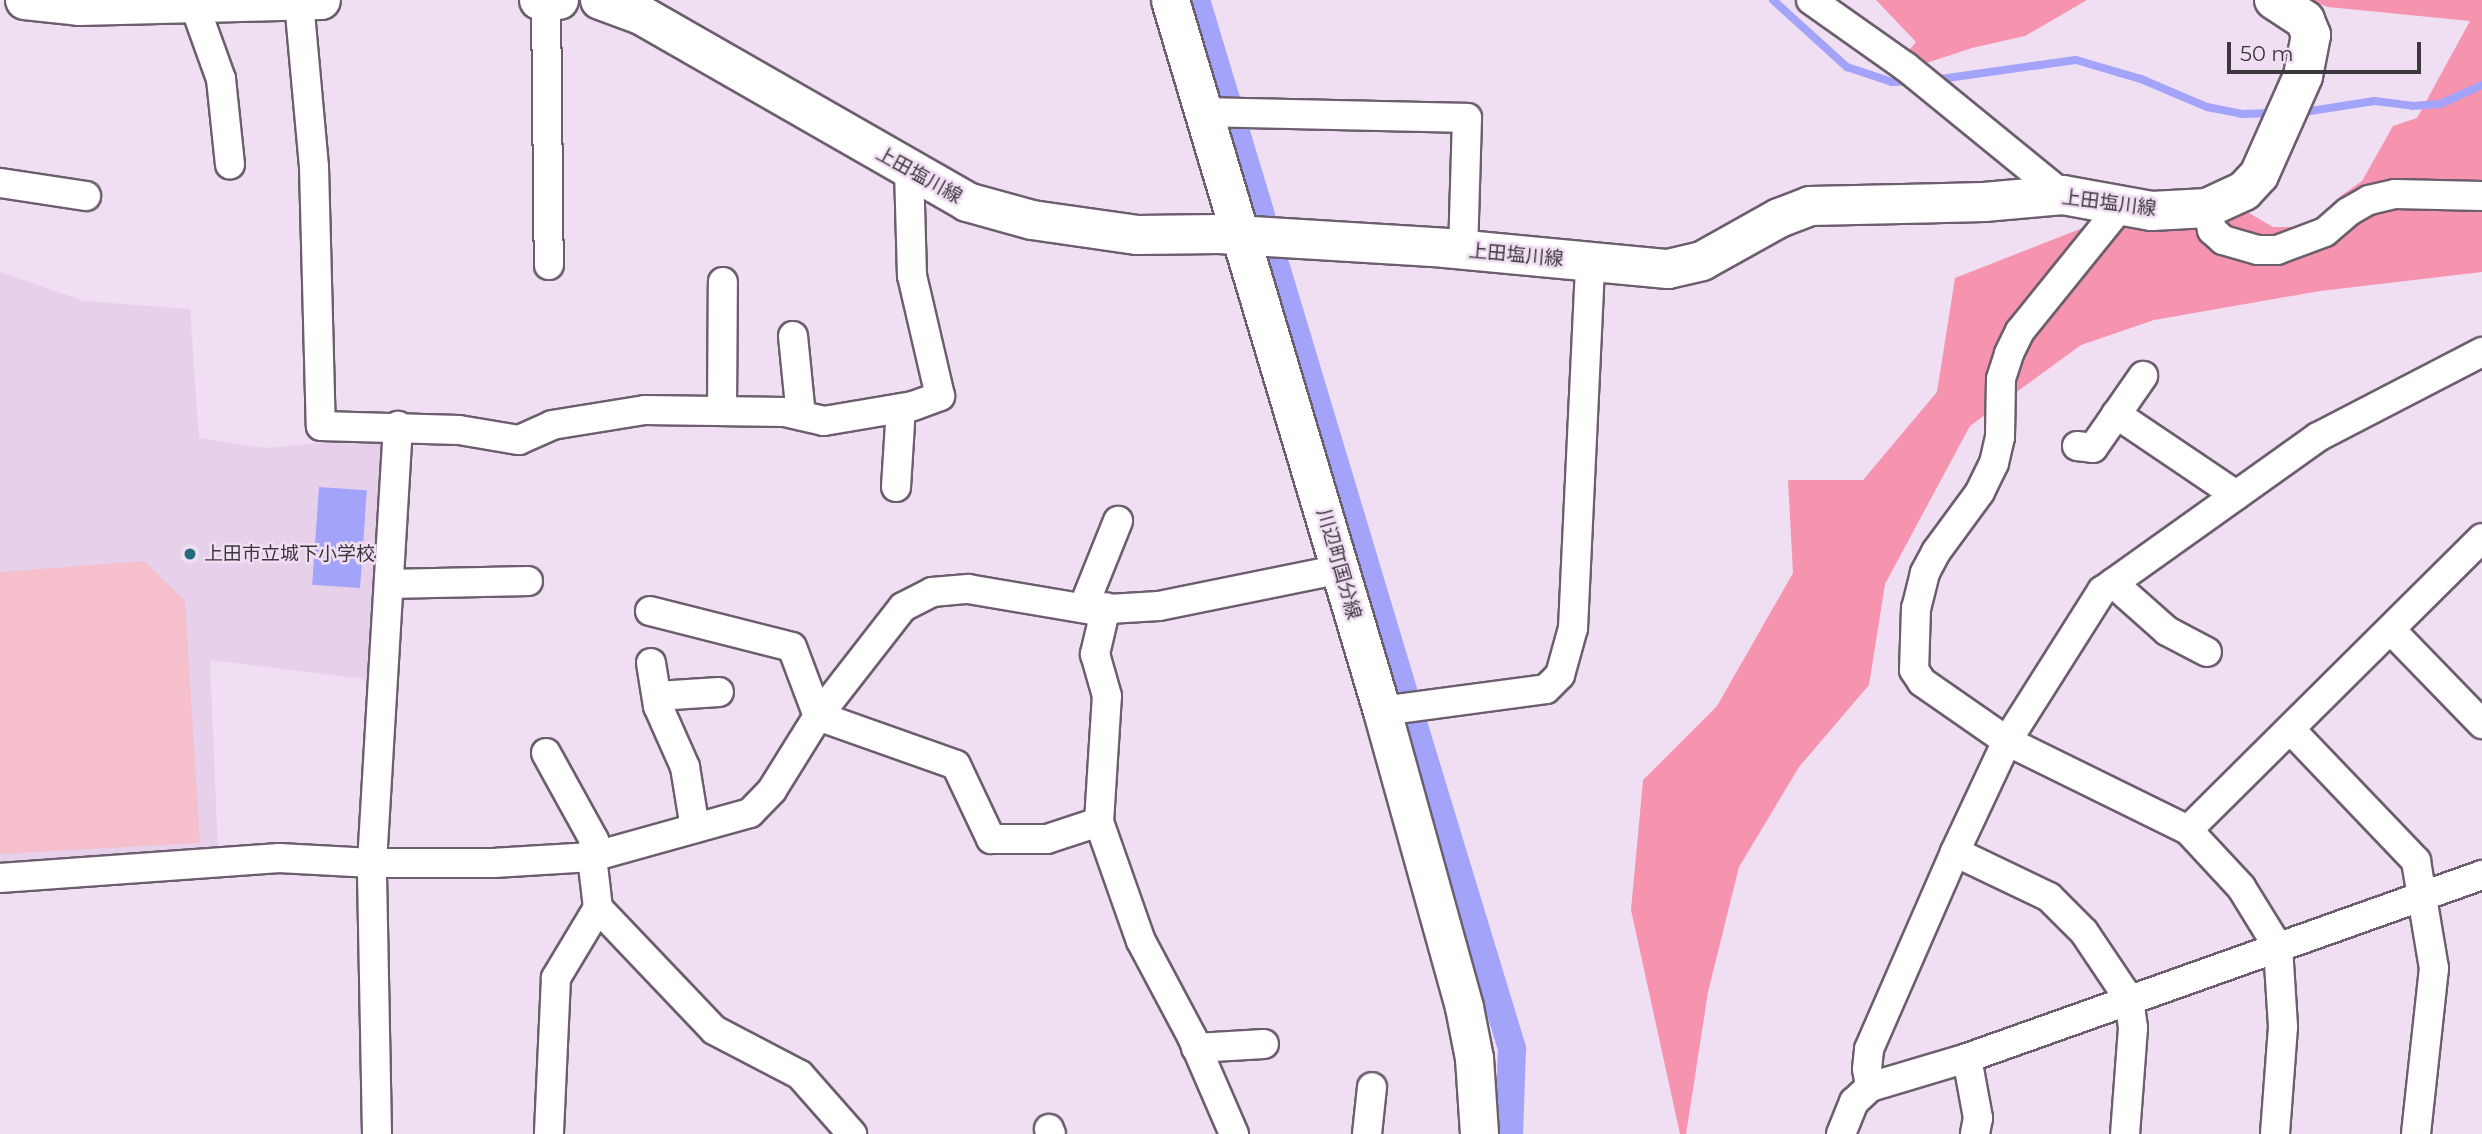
<!DOCTYPE html>
<html>
<head>
<meta charset="utf-8">
<style>
	body { margin:0 }
	#map { position:relative; width:2482px; height:1134px; overflow:hidden; background:#f0dff2; font-family:Montserrat,"Noto Sans JP",sans-serif }
	div>[style] { position:absolute }
	.built>* { inset:0; background:#e7d1ea }
	.green>* { inset:0; background:#f6bfcc }
	.forest>* { inset:0; background:#f693ae }
	.water>* { inset:0; background:#a2a3f9; transform-origin:0 0 }
	.stream>* { height:8px; margin:-4px; padding:0 4px; transform-origin:4px; border-radius:4px; background:#a2a3f9 }
	.canal>* { height:28px; margin:-14px; padding:0 14px; transform-origin:14px; border-radius:14px; background:#a2a3f9 }
	.roads { filter:drop-shadow(2px 0 #6c5e6e) drop-shadow(-2px 0 #6c5e6e) drop-shadow(0 2px #6c5e6e) drop-shadow(0 -2px #6c5e6e) }
	.minor>* { height:28px; margin:-14px; padding:0 14px; transform-origin:14px; border-radius:14px; background:#fff }
	.tertiary>* { height:37px; margin:-18.5px; padding:0 18.5px; transform-origin:18.5px; border-radius:18.5px; background:#fff }
	.secondary>* { height:38px; margin:-19px; padding:0 19px; transform-origin:19px; border-radius:19px; background:#fff }
	.dots>* { width:19px; height:19px; translate:-50% -50%; box-sizing:border-box; border:4px solid #f0dff2; border-radius:50% }
	span { translate:-50% -50%; white-space:nowrap; text-align:center; line-height:1.15; -webkit-text-stroke:5px #f0dff2; paint-order:stroke }
	.street-label { font-size:19px; color:#3c363d }
	.poi-label { font-size:19px; color:#3c363d }
	.left { translate:0 -50%; text-align:left }
	.scale { position:absolute; left:2227px; top:42px; width:194px; height:32px; box-sizing:border-box; border:4px solid #3c363d; border-top:0; padding-left:9px; font-size:21px; line-height:24px; white-space:nowrap; color:#3c363d; -webkit-text-stroke:5px #f0dff2; paint-order:stroke }
</style>
</head>
<body>
<div id="map">
	<div class="built">
		<div style="clip-path:polygon(0 272px,84px 301px,190px 309px,199px 438px,267px 448px,386px 436px,373px 680px,210px 660px,218px 852px,0 867px)"></div>
	</div>
	<div class="green">
		<div style="clip-path:polygon(144px 561px,185px 601px,200px 843px,0 854px,0 572px)"></div>
	</div>
	<div class="forest">
		<div style="clip-path:polygon(1876px 0,2087px 0,2025px 36px,1972px 48px,1917px 66px,1905px 55px,1916px 42px)"></div>
		<div style="clip-path:polygon(2309px 0,2482px 0,2482px 272px,2320px 291px,2154px 320px,2081px 345px,1970px 426px,1885px 584px,1869px 685px,1799px 767px,1739px 867px,1708px 992px,1686px 1134px,1680px 1134px,1631px 910px,1643px 780px,1717px 706px,1793px 573px,1788px 480px,1863px 480px,1937px 392px,1955px 278px,2103px 220px,2220px 220px,2249px 213px,2273px 227px,2297px 227px,2319px 217px,2342px 195px,2362px 181px,2393px 126px,2417px 118px,2470px 21px,2328px 7px)"></div>
	</div>
	<div class="water">
		<div style="left:319px;top:487px;width:48px;height:98px;rotate:4deg"></div>
	</div>
	<div class="stream">
		<div style="left:1773px;top:0;width:100px;rotate:42.2deg"></div>
		<div style="left:1847px;top:67px;width:47px;rotate:18.4deg"></div>
		<div style="left:1892px;top:82px;width:18px;rotate:-3deg"></div>
		<div style="left:1933px;top:80px;width:144px;rotate:-8deg"></div>
		<div style="left:2076px;top:60px;width:68px;rotate:16.3deg"></div>
		<div style="left:2141px;top:79px;width:72px;rotate:23deg"></div>
		<div style="left:2207px;top:107px;width:36px;rotate:11deg"></div>
		<div style="left:2242px;top:114px;width:31px;rotate:-2deg"></div>
		<div style="left:2304px;top:112px;width:71px;rotate:-8.9deg"></div>
		<div style="left:2374px;top:101px;width:38px;rotate:7deg"></div>
		<div style="left:2412px;top:106px;width:28px;rotate:-4deg"></div>
		<div style="left:2440px;top:104px;width:46px;rotate:-24.3deg"></div>
	</div>
	<div class="canal">
		<div style="left:1196px;top:0;width:225px;rotate:73.2deg"></div>
		<div style="left:1276px;top:267px;width:443px;rotate:73.3deg"></div>
		<div style="left:1414px;top:726px;width:338px;rotate:73.1deg"></div>
		<div style="left:1512px;top:1049px;width:85px;rotate:92deg"></div>
	</div>
	<div class="roads">
		<div class="minor">
			<div style="left:546px;top:0;width:265px;rotate:89.4deg"></div>
			<div style="left:1811px;top:0;width:116px;rotate:35.2deg"></div>
			<div style="left:1906px;top:67px;width:203px;rotate:39.2deg"></div>
			<div style="left:299px;top:2px;width:166px;rotate:84.8deg"></div>
			<div style="left:314px;top:167px;width:259px;rotate:88.5deg"></div>
			<div style="left:321px;top:426px;width:138px;rotate:1.7deg"></div>
			<div style="left:459px;top:430px;width:61px;rotate:9.5deg"></div>
			<div style="left:519px;top:440px;width:36px;rotate:-24deg"></div>
			<div style="left:552px;top:425px;width:94px;rotate:-9.2deg"></div>
			<div style="left:645px;top:410px;width:140px;rotate:0.8deg"></div>
			<div style="left:785px;top:412px;width:40px;rotate:13deg"></div>
			<div style="left:824px;top:421px;width:90px;rotate:-9.6deg"></div>
			<div style="left:913px;top:406px;width:29px;rotate:-20deg"></div>
			<div style="left:940px;top:396px;width:123px;rotate:-103.1deg"></div>
			<div style="left:912px;top:276px;width:106px;rotate:-91.6deg"></div>
			<div style="left:194px;top:4px;width:80px;rotate:70.2deg"></div>
			<div style="left:221px;top:79px;width:86px;rotate:84deg"></div>
			<div style="left:1203px;top:112px;width:264px;rotate:1.3deg"></div>
			<div style="left:1467px;top:118px;width:132px;rotate:91.7deg"></div>
			<div style="left:0;top:183px;width:87px;rotate:8.6deg"></div>
			<div style="left:2121px;top:206px;width:161px;rotate:128.9deg"></div>
			<div style="left:2020px;top:331px;width:25px;rotate:116deg"></div>
			<div style="left:2009px;top:354px;width:26px;rotate:108deg"></div>
			<div style="left:2001px;top:379px;width:58px;rotate:91deg"></div>
			<div style="left:2000px;top:437px;width:27px;rotate:103deg"></div>
			<div style="left:1994px;top:463px;width:32px;rotate:116deg"></div>
			<div style="left:1980px;top:492px;width:74px;rotate:126.3deg"></div>
			<div style="left:1936px;top:552px;width:24px;rotate:118deg"></div>
			<div style="left:1925px;top:573px;width:36px;rotate:104deg"></div>
			<div style="left:1916px;top:608px;width:62px;rotate:91.8deg"></div>
			<div style="left:1914px;top:670px;width:14px;rotate:56deg"></div>
			<div style="left:1922px;top:682px;width:103px;rotate:34.8deg"></div>
			<div style="left:2007px;top:741px;width:202px;rotate:26.2deg"></div>
			<div style="left:2188px;top:830px;width:78px;rotate:47.1deg"></div>
			<div style="left:2241px;top:887px;width:70px;rotate:58.3deg"></div>
			<div style="left:2278px;top:947px;width:80px;rotate:86.4deg"></div>
			<div style="left:2283px;top:1027px;width:107px;rotate:94.3deg"></div>
			<div style="left:2207px;top:208px;width:23px;rotate:77deg"></div>
			<div style="left:2212px;top:230px;width:15px;rotate:42deg"></div>
			<div style="left:2223px;top:240px;width:36px;rotate:16deg"></div>
			<div style="left:2258px;top:250px;width:19px"></div>
			<div style="left:2277px;top:250px;width:51px;rotate:-20.6deg"></div>
			<div style="left:2325px;top:232px;width:30px;rotate:-41deg"></div>
			<div style="left:2348px;top:212px;width:24px;rotate:-30deg"></div>
			<div style="left:2369px;top:200px;width:27px;rotate:-13deg"></div>
			<div style="left:2395px;top:194px;width:87px;rotate:1.3deg"></div>
			<div style="left:793px;top:336px;width:80px;rotate:84.3deg"></div>
			<div style="left:722px;top:410px;width:128px;rotate:-89.6deg"></div>
			<div style="left:2116px;top:414px;width:145px;rotate:34deg"></div>
			<div style="left:2077px;top:446px;width:16px;rotate:7deg"></div>
			<div style="left:2093px;top:448px;width:88px;rotate:-55.2deg"></div>
			<div style="left:896px;top:487px;width:79px;rotate:-86.4deg"></div>
			<div style="left:2113px;top:583px;width:72px;rotate:41.6deg"></div>
			<div style="left:2167px;top:631px;width:45px;rotate:27.7deg"></div>
			<div style="left:389px;top:584px;width:139px;rotate:-1.2deg"></div>
			<div style="left:1083px;top:608px;width:94px;rotate:-68.1deg"></div>
			<div style="left:650px;top:611px;width:146px;rotate:14.2deg"></div>
			<div style="left:792px;top:647px;width:74px;rotate:69.4deg"></div>
			<div style="left:2391px;top:630px;width:131px;rotate:45.9deg"></div>
			<div style="left:651px;top:663px;width:44px;rotate:80.8deg"></div>
			<div style="left:658px;top:706px;width:67px;rotate:66.1deg"></div>
			<div style="left:685px;top:767px;width:62px;rotate:80.7deg"></div>
			<div style="left:657px;top:696px;width:62px;rotate:-3.7deg"></div>
			<div style="left:1382px;top:711px;width:165px;rotate:-7.6deg"></div>
			<div style="left:1546px;top:689px;width:20px;rotate:-45deg"></div>
			<div style="left:1560px;top:675px;width:49px;rotate:-74.5deg"></div>
			<div style="left:1573px;top:628px;width:366px;rotate:-87.3deg"></div>
			<div style="left:818px;top:716px;width:138px;rotate:-52.1deg"></div>
			<div style="left:903px;top:607px;width:33px;rotate:-27deg"></div>
			<div style="left:932px;top:592px;width:36px;rotate:-5deg"></div>
			<div style="left:968px;top:589px;width:126px;rotate:9.6deg"></div>
			<div style="left:1092px;top:610px;width:67px;rotate:-3.4deg"></div>
			<div style="left:1159px;top:606px;width:186px;rotate:-11.5deg"></div>
			<div style="left:2291px;top:730px;width:181px;rotate:46.3deg"></div>
			<div style="left:2416px;top:861px;width:109px;rotate:80.5deg"></div>
			<div style="left:2434px;top:968px;width:167px;rotate:96.2deg"></div>
			<div style="left:546px;top:753px;width:99px;rotate:61.1deg"></div>
			<div style="left:594px;top:840px;width:17px;rotate:97deg"></div>
			<div style="left:592px;top:857px;width:51px;rotate:83.3deg"></div>
			<div style="left:598px;top:908px;width:82px;rotate:121deg"></div>
			<div style="left:556px;top:978px;width:156px;rotate:92.6deg"></div>
			<div style="left:1099px;top:822px;width:126px;rotate:-86.4deg"></div>
			<div style="left:1107px;top:696px;width:44px;rotate:-105.9deg"></div>
			<div style="left:1095px;top:654px;width:48px;rotate:-76.8deg"></div>
			<div style="left:2188px;top:830px;width:414px;rotate:-44.8deg"></div>
			<div style="left:1955px;top:852px;width:104px;rotate:25.6deg"></div>
			<div style="left:2049px;top:897px;width:49px;rotate:45deg"></div>
			<div style="left:2084px;top:932px;width:81px;rotate:56.1deg"></div>
			<div style="left:2129px;top:999px;width:29px;rotate:82deg"></div>
			<div style="left:2133px;top:1028px;width:106px;rotate:94.3deg"></div>
			<div style="left:0;top:878px;width:280px;rotate:-4.1deg"></div>
			<div style="left:279px;top:858px;width:93px;rotate:3.1deg"></div>
			<div style="left:372px;top:863px;width:121px"></div>
			<div style="left:493px;top:863px;width:99px;rotate:-3.5deg"></div>
			<div style="left:592px;top:857px;width:164px;rotate:-15.6deg"></div>
			<div style="left:750px;top:813px;width:32px;rotate:-46deg"></div>
			<div style="left:772px;top:790px;width:87px;rotate:-58.1deg"></div>
			<div style="left:818px;top:716px;width:146px;rotate:19.5deg"></div>
			<div style="left:956px;top:765px;width:82px;rotate:64.7deg"></div>
			<div style="left:991px;top:839px;width:56px"></div>
			<div style="left:1047px;top:839px;width:55px;rotate:-18.1deg"></div>
			<div style="left:1099px;top:822px;width:126px;rotate:70.6deg"></div>
			<div style="left:1141px;top:941px;width:109px;rotate:62deg"></div>
			<div style="left:1192px;top:1037px;width:106px;rotate:66.6deg"></div>
			<div style="left:598px;top:908px;width:168px;rotate:46.4deg"></div>
			<div style="left:714px;top:1030px;width:97px;rotate:27.6deg"></div>
			<div style="left:800px;top:1075px;width:79px;rotate:48.6deg"></div>
			<div style="left:1196px;top:1048px;width:68px;rotate:-3.4deg"></div>
			<div style="left:1967px;top:1058px;width:61px;rotate:79.6deg"></div>
			<div style="left:1978px;top:1118px;width:16px;rotate:101deg"></div>
			<div style="left:1870px;top:1087px;width:18px;rotate:-99deg"></div>
			<div style="left:1867px;top:1069px;width:20px;rotate:-84deg"></div>
			<div style="left:1869px;top:1049px;width:215px;rotate:-66.4deg"></div>
			<div style="left:1955px;top:852px;width:123px;rotate:-64.9deg"></div>
			<div style="left:2007px;top:741px;width:178px;rotate:-57.7deg"></div>
			<div style="left:2102px;top:591px;width:265px;rotate:-35.5deg"></div>
			<div style="left:2318px;top:437px;width:185px;rotate:-27.4deg"></div>
			<div style="left:1049px;top:1129px;width:5px;rotate:68deg"></div>
			<div style="left:377px;top:1134px;width:271px;rotate:-91.1deg"></div>
			<div style="left:372px;top:863px;width:438px;rotate:-86.6deg"></div>
			<div style="left:1367px;top:1134px;width:47px;rotate:-83.9deg"></div>
			<div style="left:1841px;top:1134px;width:35px;rotate:-68deg"></div>
			<div style="left:1854px;top:1102px;width:22px;rotate:-43deg"></div>
			<div style="left:1870px;top:1087px;width:101px;rotate:-16.6deg"></div>
			<div style="left:1967px;top:1058px;width:547px;rotate:-19.56deg"></div>
		</div>
		<div class="tertiary">
			<div style="left:1170px;top:0;width:742px;rotate:73.4deg"></div>
			<div style="left:1382px;top:711px;width:307px;rotate:74.5deg"></div>
			<div style="left:1464px;top:1007px;width:52px;rotate:78.9deg"></div>
			<div style="left:1474px;top:1058px;width:76px;rotate:86.2deg"></div>
		</div>
		<div class="secondary">
			<div style="left:25px;top:0;width:54px;rotate:6.3deg"></div>
			<div style="left:79px;top:6px;width:242px;rotate:-1.4deg"></div>
			<div style="left:539px;top:0;width:20px"></div>
			<div style="left:600px;top:0;width:44px;rotate:20.1deg"></div>
			<div style="left:641px;top:15px;width:376px;rotate:29.8deg"></div>
			<div style="left:967px;top:202px;width:67px;rotate:15.5deg"></div>
			<div style="left:1032px;top:220px;width:107px;rotate:8.1deg"></div>
			<div style="left:1138px;top:235px;width:81px;rotate:-0.7deg"></div>
			<div style="left:1219px;top:234px;width:226px;rotate:3.5deg"></div>
			<div style="left:1445px;top:248px;width:224px;rotate:5.4deg"></div>
			<div style="left:1668px;top:269px;width:35px;rotate:-13deg"></div>
			<div style="left:1702px;top:261px;width:88px;rotate:-29.2deg"></div>
			<div style="left:1779px;top:218px;width:33px;rotate:-21deg"></div>
			<div style="left:1810px;top:206px;width:174px;rotate:-1.3deg"></div>
			<div style="left:1984px;top:202px;width:79px;rotate:-5.1deg"></div>
			<div style="left:2063px;top:195px;width:90px;rotate:10.2deg"></div>
			<div style="left:2152px;top:211px;width:55px;rotate:-3.1deg"></div>
			<div style="left:2207px;top:208px;width:41px;rotate:-24.7deg"></div>
			<div style="left:2244px;top:191px;width:22px;rotate:-47deg"></div>
			<div style="left:2259px;top:175px;width:108px;rotate:-66deg"></div>
			<div style="left:2303px;top:76px;width:42px;rotate:-79deg"></div>
			<div style="left:2311px;top:35px;width:16px;rotate:-112deg"></div>
			<div style="left:2305px;top:20px;width:37px;rotate:-147deg"></div>
		</div>
	</div>
	<div class="dots">
		<div style="left:190px;top:554px;background:#2a6a7f"></div>
	</div>
	<div class="street-label">
		<span style="left:919px;top:175px;rotate:29deg">上田塩川線</span>
		<span style="left:2109px;top:203px;rotate:7deg">上田塩川線</span>
		<span style="left:1516px;top:255px;rotate:5deg">上田塩川線</span>
		<span style="left:1339px;top:564px;rotate:74deg">川辺町国分線</span>
	</div>
	<div class="poi-label">
		<span class="left" style="left:204px;top:554px">上田市立城下小学校</span>
	</div>
	<div class="scale">50 m</div>
</div>
</body>
</html>
